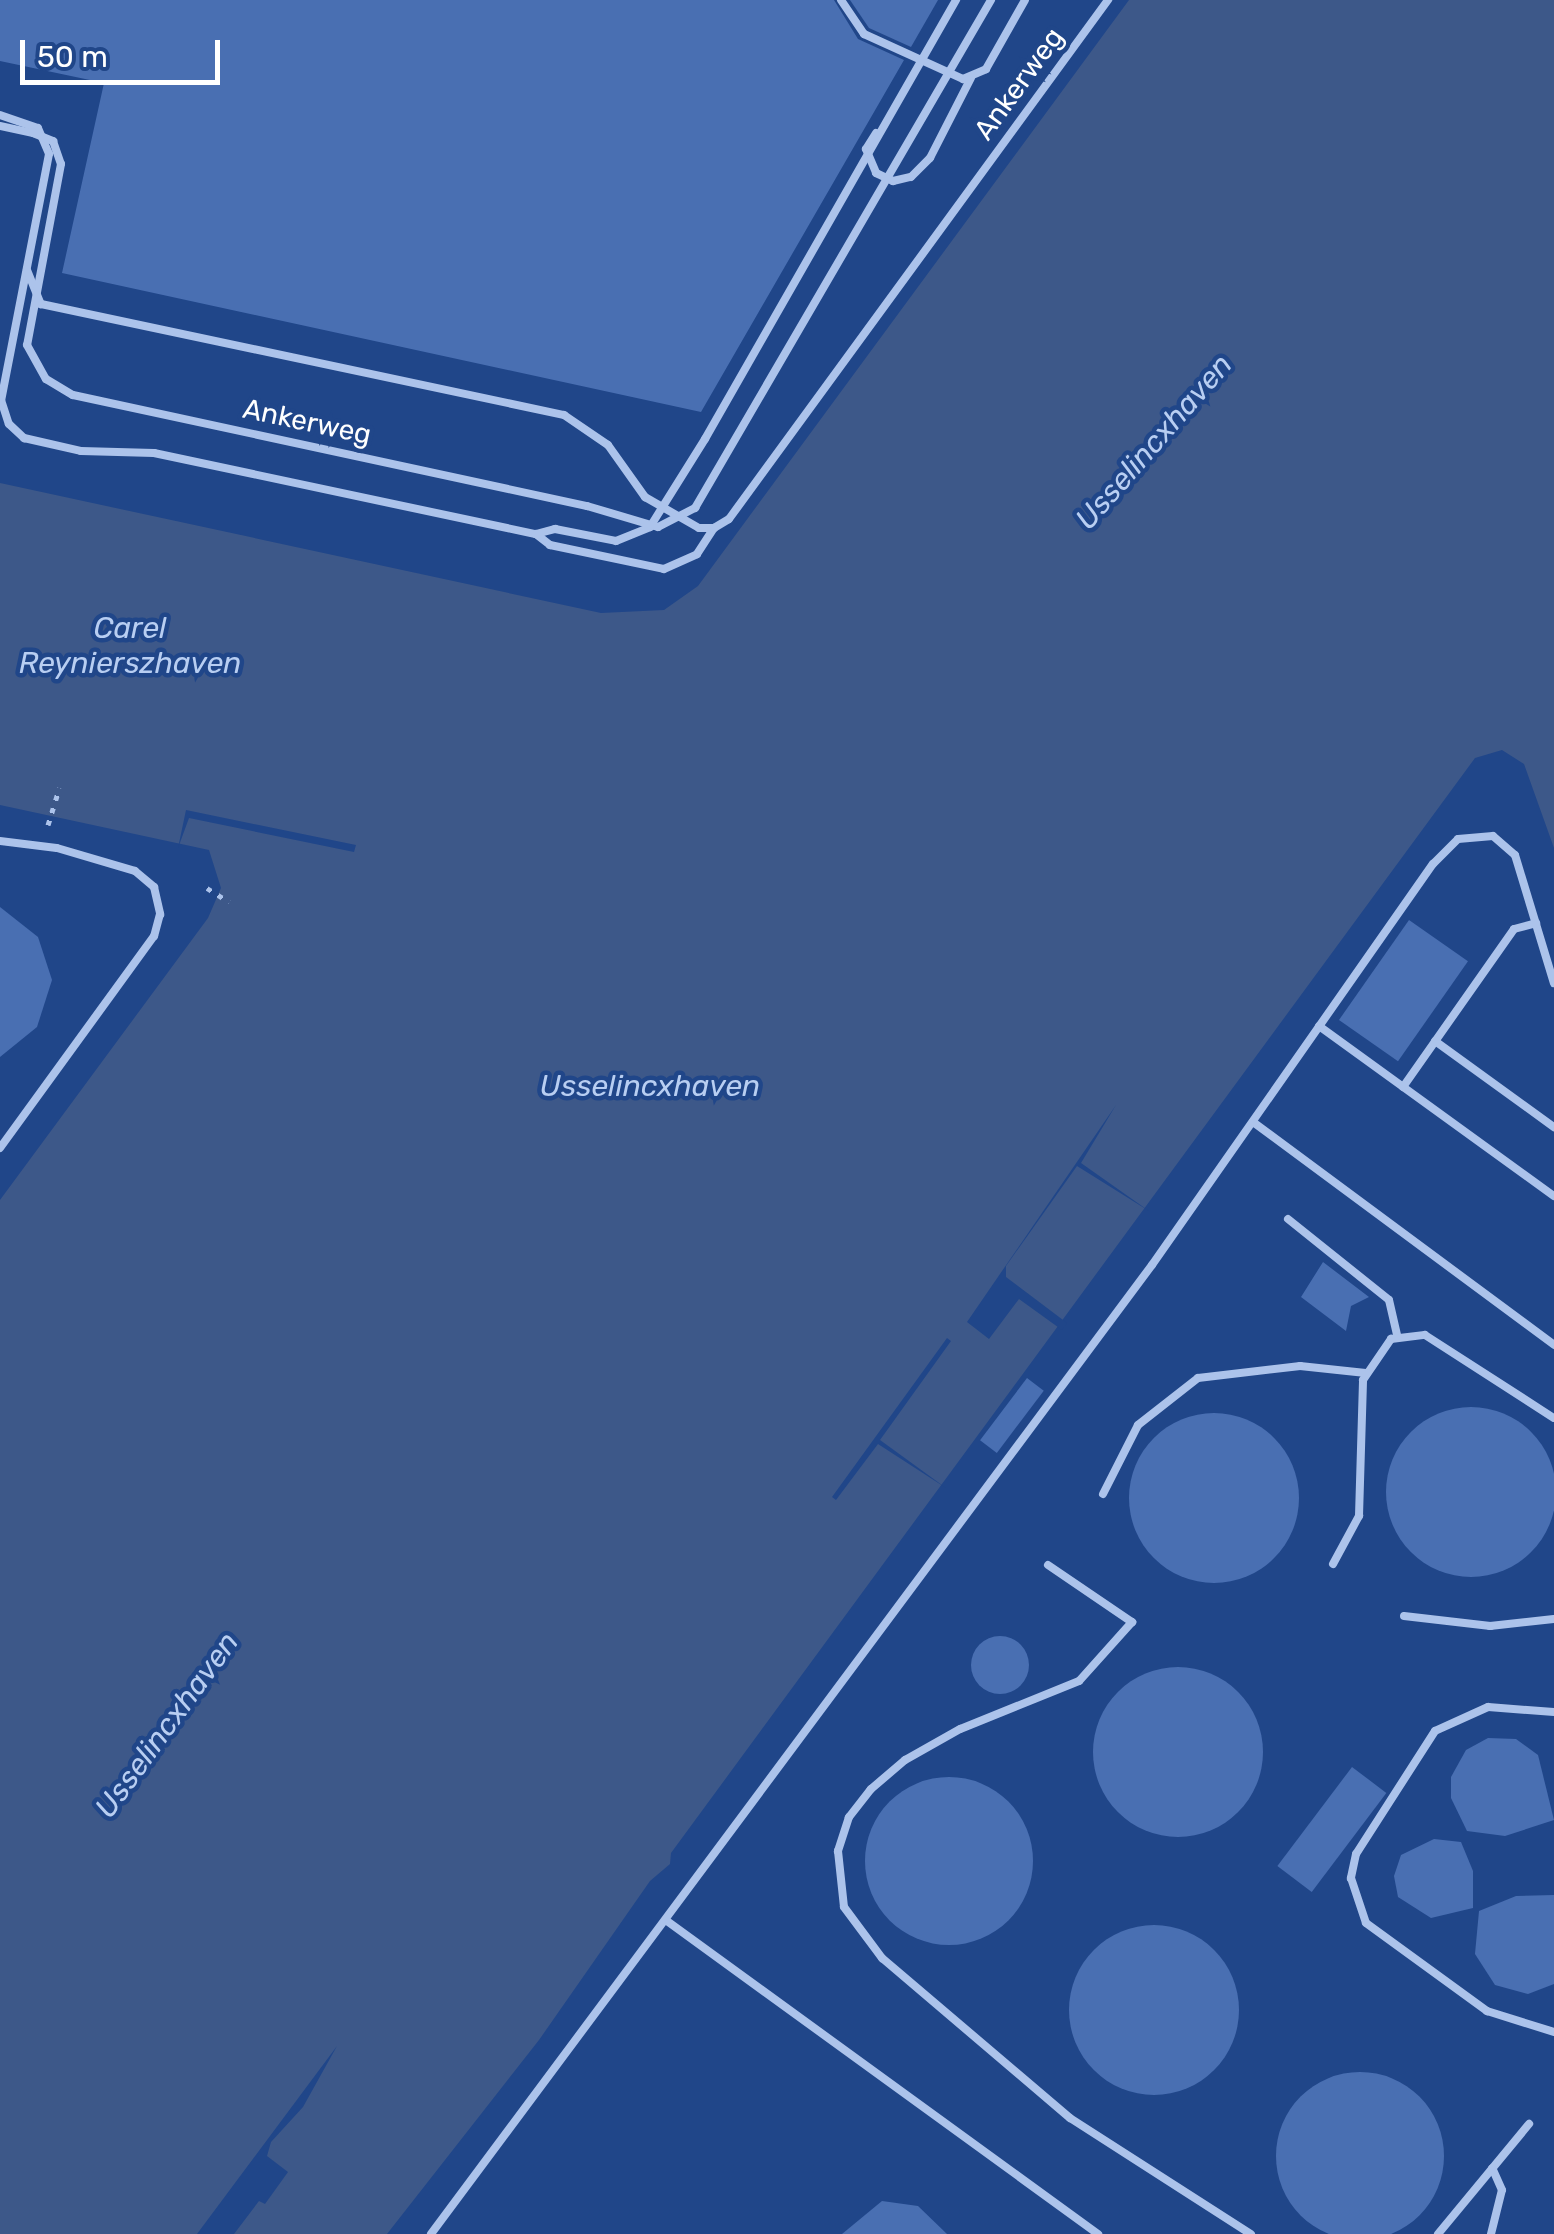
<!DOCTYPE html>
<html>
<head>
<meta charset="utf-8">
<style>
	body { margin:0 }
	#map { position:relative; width:1554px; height:2234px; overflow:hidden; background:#204689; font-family:Rubik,sans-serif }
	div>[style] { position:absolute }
	.water>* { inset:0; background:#3d5889 }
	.pier>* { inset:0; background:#204689 }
	.building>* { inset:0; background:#496fb2; transform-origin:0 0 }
	.round { border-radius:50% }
	.path>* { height:5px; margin-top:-2.5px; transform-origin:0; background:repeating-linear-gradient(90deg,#acc3eb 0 5px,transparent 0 13px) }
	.lane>* { height:8px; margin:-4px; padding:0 4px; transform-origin:4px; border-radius:4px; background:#acc3eb }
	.lane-bridge>* { height:8px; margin:-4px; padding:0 4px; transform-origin:4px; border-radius:4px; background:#acc3eb }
	span { translate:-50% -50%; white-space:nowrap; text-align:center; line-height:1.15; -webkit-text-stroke:9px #204689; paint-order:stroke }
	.street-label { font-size:28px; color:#fff }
	.water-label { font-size:30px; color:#b8cef2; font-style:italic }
	.scale { position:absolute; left:20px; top:40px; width:200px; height:45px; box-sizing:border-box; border:5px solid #fff; border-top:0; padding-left:12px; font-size:30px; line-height:35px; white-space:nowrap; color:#fff; -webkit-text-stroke:8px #204689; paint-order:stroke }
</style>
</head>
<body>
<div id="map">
	<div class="water">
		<div style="clip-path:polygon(1129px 0,1554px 0,1554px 848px,1524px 764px,1502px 750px,1475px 758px,671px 1853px,670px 1864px,650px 1881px,539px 2040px,387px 2234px,0 2234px,0 1200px,208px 918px,221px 888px,209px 850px,0 805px,0 483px,601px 613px,664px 610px,698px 586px)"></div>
	</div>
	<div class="pier">
		<div style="clip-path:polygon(186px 810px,356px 845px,354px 852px,189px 818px,178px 848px)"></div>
		<div style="clip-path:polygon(1116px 1105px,1081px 1163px,1149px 1211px,1077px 1166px,1006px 1266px,1006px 1277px,1067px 1323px,1062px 1330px,1019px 1299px,989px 1339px,967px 1322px)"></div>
		<div style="clip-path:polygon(947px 1338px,951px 1341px,880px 1440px,946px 1488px,878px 1444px,836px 1500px,832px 1497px)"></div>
		<div style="clip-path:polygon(337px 2046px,303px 2107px,271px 2142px,267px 2156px,288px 2172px,265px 2204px,259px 2201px,234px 2234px,197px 2234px)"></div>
	</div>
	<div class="building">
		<div style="clip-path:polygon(0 0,834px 0,858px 39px,904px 60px,701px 412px,62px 273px,104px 83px,0 61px)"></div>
		<div style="clip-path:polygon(850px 0,938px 0,911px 47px,869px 28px)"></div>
		<div style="clip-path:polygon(0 907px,38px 937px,52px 980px,37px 1027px,0 1057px)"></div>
		<div style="left:1409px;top:920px;width:72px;height:122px;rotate:35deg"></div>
		<div style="clip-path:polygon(1323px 1262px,1369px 1297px,1351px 1306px,1346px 1331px,1301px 1297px)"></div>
		<div style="left:1027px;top:1378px;width:21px;height:78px;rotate:37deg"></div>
		<div class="round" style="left:1386px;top:1407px;width:170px;height:170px"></div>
		<div class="round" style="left:1129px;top:1413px;width:170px;height:170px"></div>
		<div class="round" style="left:971px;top:1636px;width:58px;height:58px"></div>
		<div class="round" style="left:1093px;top:1667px;width:170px;height:170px"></div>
		<div style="clip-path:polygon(1488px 1738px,1516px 1739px,1538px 1755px,1554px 1820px,1505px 1836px,1467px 1831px,1451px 1798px,1451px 1777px,1466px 1750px)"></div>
		<div style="left:1352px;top:1767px;width:43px;height:124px;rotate:37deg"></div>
		<div class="round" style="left:865px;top:1777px;width:168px;height:168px"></div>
		<div style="clip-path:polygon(1434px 1839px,1461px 1842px,1473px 1871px,1473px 1908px,1431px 1918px,1398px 1897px,1394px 1876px,1401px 1855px)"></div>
		<div style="clip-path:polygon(1554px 1895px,1554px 1984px,1528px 1994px,1495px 1985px,1475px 1954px,1479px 1911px,1516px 1896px)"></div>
		<div class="round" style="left:1069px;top:1925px;width:170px;height:170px"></div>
		<div class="round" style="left:1276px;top:2072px;width:168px;height:168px"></div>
		<div style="clip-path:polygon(882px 2201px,918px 2206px,947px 2234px,842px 2234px)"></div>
	</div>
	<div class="path">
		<div style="left:48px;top:825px;width:39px;rotate:-73deg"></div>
		<div style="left:207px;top:888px;width:26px;rotate:32deg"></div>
	</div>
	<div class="lane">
		<div style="left:841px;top:0;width:41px;rotate:55.9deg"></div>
		<div style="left:864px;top:34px;width:109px;rotate:24.4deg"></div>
		<div style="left:963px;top:79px;width:25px;rotate:-23deg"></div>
		<div style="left:986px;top:69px;width:79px;rotate:-60.5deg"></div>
		<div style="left:0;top:115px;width:40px;rotate:18.9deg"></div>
		<div style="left:38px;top:128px;width:28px;rotate:67deg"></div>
		<div style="left:49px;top:154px;width:251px;rotate:101deg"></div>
		<div style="left:1px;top:400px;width:25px;rotate:72deg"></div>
		<div style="left:9px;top:424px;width:21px;rotate:43deg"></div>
		<div style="left:24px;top:438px;width:58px;rotate:12.8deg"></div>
		<div style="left:81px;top:451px;width:73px;rotate:1.6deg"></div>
		<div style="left:154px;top:453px;width:390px;rotate:12deg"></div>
		<div style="left:536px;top:534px;width:20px;rotate:-15deg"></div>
		<div style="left:555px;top:529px;width:62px;rotate:11.1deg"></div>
		<div style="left:616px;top:541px;width:37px;rotate:-22deg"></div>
		<div style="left:650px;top:527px;width:104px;rotate:-58deg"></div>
		<div style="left:0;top:126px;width:34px;rotate:12deg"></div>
		<div style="left:876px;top:133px;width:19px;rotate:122deg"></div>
		<div style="left:866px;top:149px;width:26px;rotate:67deg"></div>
		<div style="left:876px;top:173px;width:19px;rotate:25deg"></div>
		<div style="left:893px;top:181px;width:18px;rotate:-13deg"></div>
		<div style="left:911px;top:177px;width:27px;rotate:-45deg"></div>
		<div style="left:930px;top:158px;width:90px;rotate:-62.9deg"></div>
		<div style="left:27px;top:270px;width:37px;rotate:68deg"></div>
		<div style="left:41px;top:304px;width:535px;rotate:11.98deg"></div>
		<div style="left:564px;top:415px;width:53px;rotate:34.3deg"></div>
		<div style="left:608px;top:445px;width:64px;rotate:54.6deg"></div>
		<div style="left:645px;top:497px;width:62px;rotate:29.9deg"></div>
		<div style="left:699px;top:528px;width:15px"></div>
		<div style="left:714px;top:528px;width:17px;rotate:-31deg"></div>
		<div style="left:729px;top:519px;width:643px;rotate:-53.86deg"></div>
		<div style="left:73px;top:395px;width:526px;rotate:12.19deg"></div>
		<div style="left:536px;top:534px;width:18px;rotate:38deg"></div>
		<div style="left:550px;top:545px;width:116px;rotate:11.9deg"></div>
		<div style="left:664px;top:569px;width:36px;rotate:-24deg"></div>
		<div style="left:697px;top:554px;width:31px;rotate:-57deg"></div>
		<div style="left:0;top:841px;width:57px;rotate:7deg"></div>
		<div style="left:57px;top:848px;width:81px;rotate:16.4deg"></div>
		<div style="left:135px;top:871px;width:25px;rotate:40deg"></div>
		<div style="left:154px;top:887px;width:28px;rotate:77deg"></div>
		<div style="left:160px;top:914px;width:23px;rotate:105deg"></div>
		<div style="left:154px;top:936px;width:262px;rotate:126deg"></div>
		<div style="left:1319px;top:1026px;width:290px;rotate:35.9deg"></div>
		<div style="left:1435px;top:1041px;width:147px;rotate:35.9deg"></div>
		<div style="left:1403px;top:1087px;width:193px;rotate:-54.9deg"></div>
		<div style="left:1514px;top:929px;width:23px;rotate:-15deg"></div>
		<div style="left:1253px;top:1122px;width:375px;rotate:36.5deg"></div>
		<div style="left:1288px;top:1219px;width:129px;rotate:38.7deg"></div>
		<div style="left:1389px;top:1300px;width:37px;rotate:77deg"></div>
		<div style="left:1103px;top:1494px;width:77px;rotate:-63.1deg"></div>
		<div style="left:1138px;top:1425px;width:76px;rotate:-38.1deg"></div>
		<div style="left:1198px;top:1378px;width:103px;rotate:-6.7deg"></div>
		<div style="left:1300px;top:1366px;width:66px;rotate:6.1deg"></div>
		<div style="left:1333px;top:1564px;width:55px;rotate:-61.6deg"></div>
		<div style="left:1359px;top:1516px;width:136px;rotate:-88.3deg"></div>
		<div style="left:1363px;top:1380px;width:50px;rotate:-55.7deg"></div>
		<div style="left:1391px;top:1339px;width:34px;rotate:-7deg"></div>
		<div style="left:1425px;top:1335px;width:153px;rotate:32.8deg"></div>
		<div style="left:1048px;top:1565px;width:102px;rotate:34.2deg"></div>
		<div style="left:1132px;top:1622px;width:79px;rotate:131.9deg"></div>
		<div style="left:1079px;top:1681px;width:128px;rotate:158deg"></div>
		<div style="left:960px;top:1729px;width:63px;rotate:150.6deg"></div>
		<div style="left:905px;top:1760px;width:45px;rotate:139.5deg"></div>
		<div style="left:871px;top:1789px;width:36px;rotate:128deg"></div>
		<div style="left:849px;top:1817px;width:36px;rotate:108deg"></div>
		<div style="left:838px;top:1851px;width:56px;rotate:83.9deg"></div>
		<div style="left:844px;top:1907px;width:64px;rotate:53.3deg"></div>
		<div style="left:882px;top:1958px;width:247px;rotate:40.4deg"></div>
		<div style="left:1070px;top:2118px;width:215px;rotate:32.7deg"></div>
		<div style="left:1404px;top:1616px;width:87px;rotate:6.6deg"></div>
		<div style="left:1490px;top:1626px;width:64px;rotate:-6.2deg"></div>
		<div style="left:1554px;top:1712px;width:66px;rotate:-175.7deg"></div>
		<div style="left:1488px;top:1707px;width:58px;rotate:155.6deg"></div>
		<div style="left:1435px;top:1731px;width:146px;rotate:122.7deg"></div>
		<div style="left:1356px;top:1854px;width:25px;rotate:102deg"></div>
		<div style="left:1351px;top:1878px;width:47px;rotate:71.6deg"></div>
		<div style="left:1366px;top:1923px;width:150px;rotate:36deg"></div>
		<div style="left:1487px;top:2011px;width:70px;rotate:17.4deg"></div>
		<div style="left:667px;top:1921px;width:533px;rotate:35.99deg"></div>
		<div style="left:431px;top:2234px;width:1208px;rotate:-53.35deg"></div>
		<div style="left:1152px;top:1265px;width:490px;rotate:-55deg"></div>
		<div style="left:1433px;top:864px;width:35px;rotate:-45deg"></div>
		<div style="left:1458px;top:839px;width:35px;rotate:-5deg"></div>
		<div style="left:1493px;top:836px;width:29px;rotate:41deg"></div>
		<div style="left:1515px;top:855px;width:134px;rotate:73.1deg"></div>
		<div style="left:1438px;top:2234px;width:143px;rotate:-50.4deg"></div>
		<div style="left:1491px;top:2234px;width:45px;rotate:-76deg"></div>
		<div style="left:1502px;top:2190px;width:24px;rotate:-114deg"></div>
	</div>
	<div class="lane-bridge">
		<div style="left:33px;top:133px;width:22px;rotate:22deg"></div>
		<div style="left:53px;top:141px;width:24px;rotate:71deg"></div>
		<div style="left:61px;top:164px;width:184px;rotate:100.6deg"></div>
		<div style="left:27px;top:345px;width:39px;rotate:61deg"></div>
		<div style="left:46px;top:379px;width:31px;rotate:31deg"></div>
		<div style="left:705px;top:439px;width:506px;rotate:-60.24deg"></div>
		<div style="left:587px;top:506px;width:74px;rotate:16.5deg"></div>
		<div style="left:658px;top:527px;width:42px;rotate:-27.2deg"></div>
		<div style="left:695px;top:508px;width:588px;rotate:-59.77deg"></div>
	</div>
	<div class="street-label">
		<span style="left:1019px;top:84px;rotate:-54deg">Ankerweg</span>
		<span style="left:307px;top:422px;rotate:12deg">Ankerweg</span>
	</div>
	<div class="water-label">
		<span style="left:1154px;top:442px;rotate:-49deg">Usselincxhaven</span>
		<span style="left:130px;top:645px">Carel<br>Reynierszhaven</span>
		<span style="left:650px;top:1086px">Usselincxhaven</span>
		<span style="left:167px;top:1725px;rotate:-54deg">Usselincxhaven</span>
	</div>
	<div class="scale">50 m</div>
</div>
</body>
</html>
